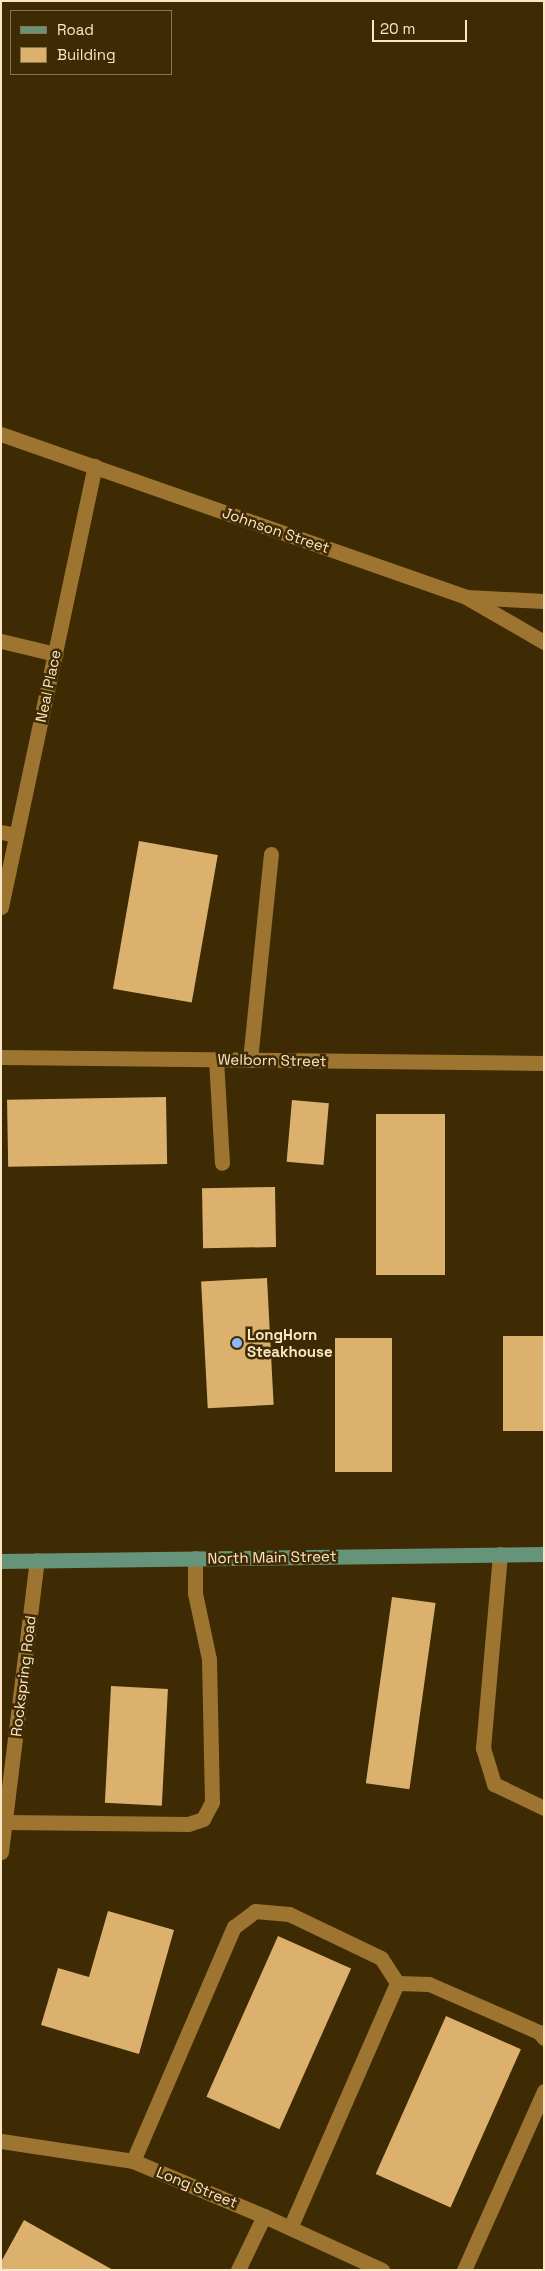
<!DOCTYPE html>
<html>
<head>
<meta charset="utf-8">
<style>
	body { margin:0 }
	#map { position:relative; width:545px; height:2271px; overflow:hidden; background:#3e2a03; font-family:"Space Grotesk",sans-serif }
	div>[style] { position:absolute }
	.building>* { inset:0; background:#dcb16d; transform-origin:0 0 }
	.minor>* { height:15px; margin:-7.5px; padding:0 7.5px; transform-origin:7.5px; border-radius:7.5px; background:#9d7530 }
	.major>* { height:15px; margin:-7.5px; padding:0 7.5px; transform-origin:7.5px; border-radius:7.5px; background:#65947a }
	.dots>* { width:14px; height:14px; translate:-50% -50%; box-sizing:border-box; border:2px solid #3e2a03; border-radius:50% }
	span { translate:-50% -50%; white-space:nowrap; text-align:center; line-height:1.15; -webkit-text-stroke:5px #3e2a03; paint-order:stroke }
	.street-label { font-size:15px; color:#fce6c5 }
	.poi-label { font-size:15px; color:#fce6c5; font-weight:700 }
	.left { translate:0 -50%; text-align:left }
	.frame { position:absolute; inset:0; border:2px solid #fce6c5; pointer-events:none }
	.legend { position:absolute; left:10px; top:10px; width:162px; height:65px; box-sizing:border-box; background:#3e2a03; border:1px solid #8a7551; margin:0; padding:6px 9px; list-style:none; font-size:15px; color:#fce6c5 }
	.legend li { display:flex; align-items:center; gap:10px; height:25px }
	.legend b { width:25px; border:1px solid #8a7551 }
	.scale { position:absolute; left:372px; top:20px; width:95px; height:22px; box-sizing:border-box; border:2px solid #fce6c5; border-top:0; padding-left:6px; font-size:15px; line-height:18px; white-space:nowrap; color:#fce6c5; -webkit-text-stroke:4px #3e2a03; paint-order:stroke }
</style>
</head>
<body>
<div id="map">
	<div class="building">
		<div style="left:139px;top:841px;width:80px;height:150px;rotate:10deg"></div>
		<div style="left:166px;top:1097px;width:67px;height:159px;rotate:89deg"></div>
		<div style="left:292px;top:1100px;width:37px;height:62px;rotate:5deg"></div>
		<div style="left:445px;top:1114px;width:161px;height:69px;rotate:90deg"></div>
		<div style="left:275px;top:1187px;width:60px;height:73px;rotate:89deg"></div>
		<div style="left:267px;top:1278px;width:127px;height:66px;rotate:87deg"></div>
		<div style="left:503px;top:1336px;width:41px;height:95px"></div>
		<div style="left:392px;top:1338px;width:134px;height:57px;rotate:90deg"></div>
		<div style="left:392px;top:1597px;width:44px;height:188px;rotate:8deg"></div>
		<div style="left:111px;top:1686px;width:57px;height:117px;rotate:3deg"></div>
		<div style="clip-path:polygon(108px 1911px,174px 1930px,139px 2054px,41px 2025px,58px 1968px,89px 1977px)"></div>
		<div style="left:278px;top:1936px;width:80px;height:176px;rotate:24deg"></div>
		<div style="left:446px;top:2016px;width:82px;height:173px;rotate:24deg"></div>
		<div style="clip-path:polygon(24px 2220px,113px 2270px,1px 2270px,1px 2262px)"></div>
	</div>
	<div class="minor">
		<div style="left:1px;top:434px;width:493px;rotate:19.3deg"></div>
		<div style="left:466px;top:597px;width:90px;rotate:30deg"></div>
		<div style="left:467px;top:597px;width:77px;rotate:3deg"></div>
		<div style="left:1px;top:641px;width:56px;rotate:13.5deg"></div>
		<div style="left:1px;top:832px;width:15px;rotate:11deg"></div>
		<div style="left:1px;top:907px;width:451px;rotate:-78deg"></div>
		<div style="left:1px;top:1057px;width:543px;rotate:0.63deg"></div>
		<div style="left:216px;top:1059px;width:104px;rotate:86.7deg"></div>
		<div style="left:250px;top:1060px;width:207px;rotate:-84.2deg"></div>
		<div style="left:500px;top:1554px;width:195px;rotate:95deg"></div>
		<div style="left:483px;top:1748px;width:38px;rotate:73deg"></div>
		<div style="left:494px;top:1784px;width:55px;rotate:25.6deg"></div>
		<div style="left:5px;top:1822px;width:183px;rotate:0.6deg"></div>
		<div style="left:188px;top:1824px;width:16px;rotate:-18deg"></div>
		<div style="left:203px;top:1819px;width:19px;rotate:-62deg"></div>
		<div style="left:212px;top:1802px;width:143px;rotate:-91.2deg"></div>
		<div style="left:209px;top:1659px;width:67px;rotate:-102deg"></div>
		<div style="left:195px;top:1593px;width:35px;rotate:-90deg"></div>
		<div style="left:1px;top:1852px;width:294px;rotate:-83deg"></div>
		<div style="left:397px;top:1983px;width:32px;rotate:2deg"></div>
		<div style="left:429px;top:1984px;width:120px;rotate:23.6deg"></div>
		<div style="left:539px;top:2032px;width:8px;rotate:50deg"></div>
		<div style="left:1px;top:2141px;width:134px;rotate:8.6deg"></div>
		<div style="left:133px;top:2161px;width:142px;rotate:22.8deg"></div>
		<div style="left:264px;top:2216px;width:130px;rotate:24.6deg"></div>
		<div style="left:133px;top:2161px;width:255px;rotate:-66.7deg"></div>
		<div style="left:234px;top:1927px;width:26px;rotate:-37deg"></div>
		<div style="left:255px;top:1911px;width:34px;rotate:5deg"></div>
		<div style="left:289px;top:1914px;width:102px;rotate:25.6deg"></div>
		<div style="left:381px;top:1958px;width:30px;rotate:57deg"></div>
		<div style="left:397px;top:1983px;width:267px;rotate:113.6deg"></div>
		<div style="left:238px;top:2270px;width:60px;rotate:-64.3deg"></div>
		<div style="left:464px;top:2270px;width:196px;rotate:-65.9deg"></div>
	</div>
	<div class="major">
		<div style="left:1px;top:1561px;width:543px;rotate:-0.74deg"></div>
	</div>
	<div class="dots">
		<div style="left:237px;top:1343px;background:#8cb9fc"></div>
	</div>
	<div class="street-label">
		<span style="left:276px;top:530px;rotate:19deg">Johnson Street</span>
		<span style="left:48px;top:686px;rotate:-78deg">Neal Place</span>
		<span style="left:272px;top:1060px;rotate:1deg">Welborn Street</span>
		<span style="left:272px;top:1557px;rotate:-1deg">North Main Street</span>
		<span style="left:23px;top:1676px;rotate:-83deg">Rockspring Road</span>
		<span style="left:197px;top:2187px;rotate:22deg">Long Street</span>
	</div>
	<div class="poi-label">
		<span class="left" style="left:247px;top:1343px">LongHorn<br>Steakhouse</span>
	</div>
	<div class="frame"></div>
	<ul class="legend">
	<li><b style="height:6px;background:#65947a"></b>Road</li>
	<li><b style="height:14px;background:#dcb16d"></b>Building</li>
	</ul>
	<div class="scale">20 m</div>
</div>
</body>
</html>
